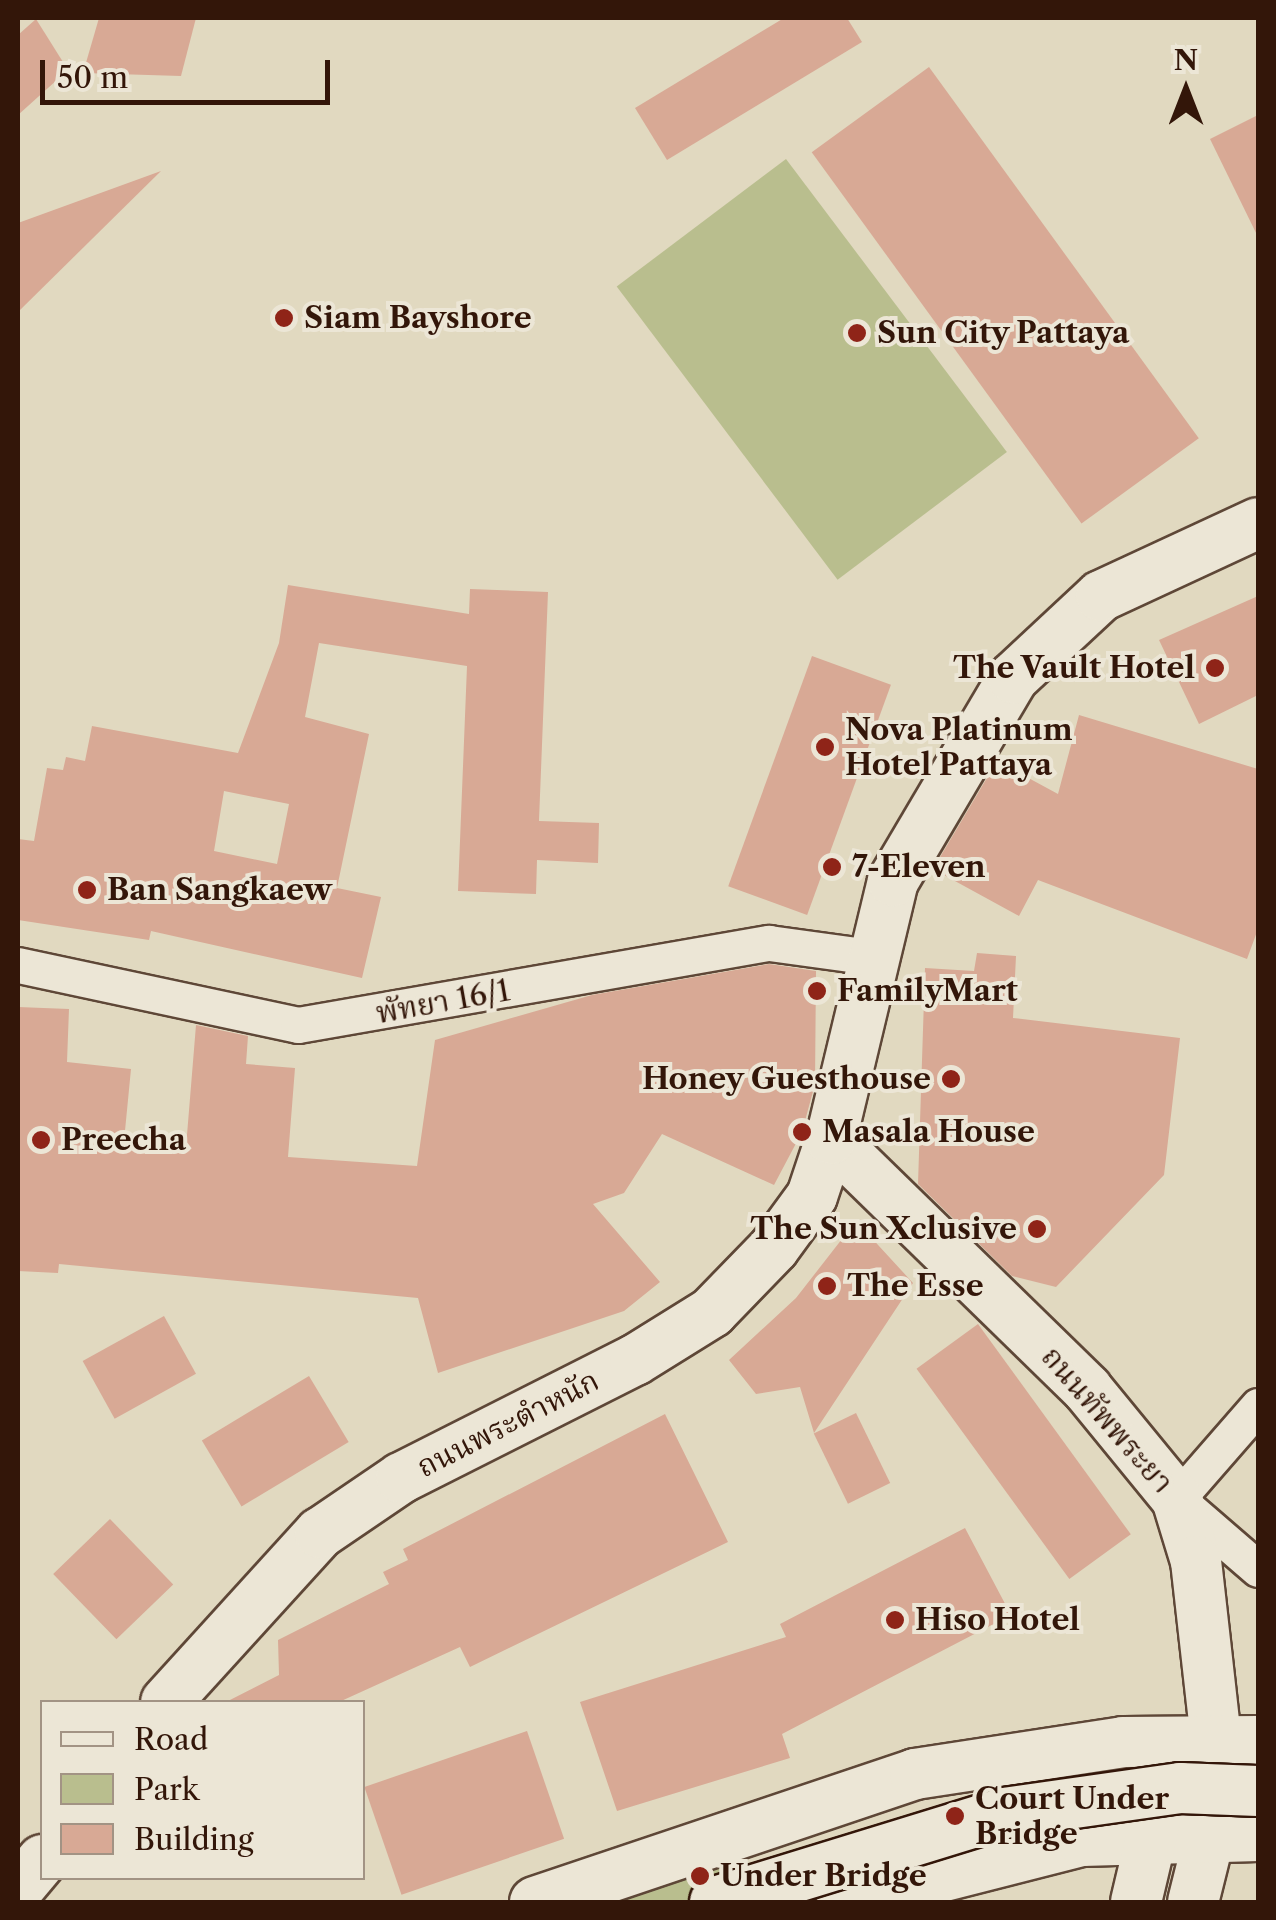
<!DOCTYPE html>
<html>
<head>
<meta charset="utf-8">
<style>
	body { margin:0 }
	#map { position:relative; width:1276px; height:1920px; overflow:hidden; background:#e1d9c0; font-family:"Libre Caslon Text","Noto Serif Thai",serif }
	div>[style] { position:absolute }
	.green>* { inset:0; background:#b9be8e; transform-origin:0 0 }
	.building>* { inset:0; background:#d8a995; transform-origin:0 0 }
	.roads { filter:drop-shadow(2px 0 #5e4737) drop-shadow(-2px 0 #5e4737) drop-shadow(0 2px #5e4737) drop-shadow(0 -2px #5e4737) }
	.minor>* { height:35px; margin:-17.5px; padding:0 17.5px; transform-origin:17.5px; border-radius:17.5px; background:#ece6d6 }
	.secondary>* { height:50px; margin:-25px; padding:0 25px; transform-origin:25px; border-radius:25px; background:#ece6d6 }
	.bridges { filter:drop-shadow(2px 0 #331609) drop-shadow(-2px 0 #331609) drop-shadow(0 2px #331609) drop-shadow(0 -2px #331609) }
	.secondary-bridge>* { height:50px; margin:-25px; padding:0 25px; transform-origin:25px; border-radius:25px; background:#ece6d6 }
	.dots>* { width:28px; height:28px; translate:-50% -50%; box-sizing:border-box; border:5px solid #ece6d6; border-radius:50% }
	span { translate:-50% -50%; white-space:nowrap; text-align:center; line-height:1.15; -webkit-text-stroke:8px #ece6d6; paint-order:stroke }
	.poi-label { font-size:30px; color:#331609; font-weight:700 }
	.left { translate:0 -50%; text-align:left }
	.right { translate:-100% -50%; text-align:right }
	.street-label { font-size:30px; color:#331609 }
	.frame { position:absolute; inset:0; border:20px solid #331609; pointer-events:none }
	.legend { position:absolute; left:40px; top:1700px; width:325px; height:180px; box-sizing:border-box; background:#ece6d6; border:2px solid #a29384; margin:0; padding:12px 18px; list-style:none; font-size:30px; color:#331609 }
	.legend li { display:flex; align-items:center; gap:20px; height:50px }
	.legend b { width:50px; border:2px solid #a29384 }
	.north { position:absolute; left:1136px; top:40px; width:100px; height:100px; -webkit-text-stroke:8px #ece6d6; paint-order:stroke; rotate:0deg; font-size:28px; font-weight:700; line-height:40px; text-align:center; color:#331609 }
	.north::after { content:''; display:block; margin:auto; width:35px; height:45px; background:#331609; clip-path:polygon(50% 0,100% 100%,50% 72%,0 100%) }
	.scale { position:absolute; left:40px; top:60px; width:290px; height:45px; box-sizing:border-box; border:5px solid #331609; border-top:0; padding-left:12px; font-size:30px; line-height:35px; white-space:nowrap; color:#331609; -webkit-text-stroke:8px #ece6d6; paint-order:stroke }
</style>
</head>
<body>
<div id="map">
	<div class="green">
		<div style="left:786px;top:159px;width:367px;height:212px;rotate:53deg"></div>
		<div style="clip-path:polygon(727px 1854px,745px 1902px,606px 1902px)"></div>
	</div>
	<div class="building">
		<div style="clip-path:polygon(99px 18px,196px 18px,181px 76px,83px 73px)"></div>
		<div style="clip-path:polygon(784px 18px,847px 18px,862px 42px,667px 160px,635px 108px)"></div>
		<div style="clip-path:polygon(36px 19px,68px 70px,18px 115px,18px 35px)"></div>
		<div style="left:929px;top:67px;width:459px;height:145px;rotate:54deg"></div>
		<div style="clip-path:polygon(1258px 115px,1258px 237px,1210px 139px)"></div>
		<div style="clip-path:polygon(161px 171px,18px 312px,18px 223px)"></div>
		<div style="clip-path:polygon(evenodd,288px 585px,469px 614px,470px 589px,548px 592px,539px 821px,599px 823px,598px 863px,537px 860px,536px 894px,458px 891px,467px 666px,319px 643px,305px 717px,369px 734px,337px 888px,381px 897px,362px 978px,151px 931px,149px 940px,18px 920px,18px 839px,34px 841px,47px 768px,63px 770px,66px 757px,85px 761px,92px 726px,238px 753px,279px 643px,288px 585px,224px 791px,289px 804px,277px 864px,214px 851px,224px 791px)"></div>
		<div style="clip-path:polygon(1258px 596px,1258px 695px,1199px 724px,1159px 640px)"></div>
		<div style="left:812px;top:656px;width:84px;height:245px;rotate:20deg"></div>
		<div style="clip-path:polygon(1079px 715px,1258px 769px,1258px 929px,1247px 959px,1038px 880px,1019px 916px,933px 869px,997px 761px,1058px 794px)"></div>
		<div style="clip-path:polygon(977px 953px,1016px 956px,1013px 1018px,1180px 1038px,1164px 1175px,1056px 1287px,1012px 1276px,918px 1184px,925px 968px,974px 971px)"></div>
		<div style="clip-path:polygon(769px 964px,816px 971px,815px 1084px,802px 1132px,774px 1185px,662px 1134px,624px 1193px,593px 1204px,660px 1282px,624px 1311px,438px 1373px,418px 1298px,59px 1264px,58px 1273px,18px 1271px,18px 1007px,69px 1009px,67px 1062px,131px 1069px,124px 1141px,186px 1147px,196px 1025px,248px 1036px,246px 1064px,295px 1068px,288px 1157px,417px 1166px,435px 1040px,592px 995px)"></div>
		<div style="clip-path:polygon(856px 1221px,913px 1283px,814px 1433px,800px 1387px,756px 1394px,729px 1360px,796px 1298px)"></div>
		<div style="left:164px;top:1316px;width:66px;height:93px;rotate:61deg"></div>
		<div style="left:978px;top:1324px;width:260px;height:76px;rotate:54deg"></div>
		<div style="left:309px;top:1376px;width:77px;height:125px;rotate:59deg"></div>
		<div style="left:856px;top:1413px;width:78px;height:47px;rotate:64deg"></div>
		<div style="clip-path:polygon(665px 1414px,728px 1542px,470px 1667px,460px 1647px,339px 1702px,226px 1702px,279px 1675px,278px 1640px,389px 1584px,383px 1572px,408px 1560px,403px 1549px)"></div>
		<div style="left:110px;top:1519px;width:91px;height:79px;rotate:46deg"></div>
		<div style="clip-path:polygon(965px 1528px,1011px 1615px,782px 1734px,790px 1758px,617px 1811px,580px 1702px,786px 1637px,780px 1624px)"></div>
		<div style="left:527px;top:1731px;width:114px;height:172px;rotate:71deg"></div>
	</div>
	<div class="roads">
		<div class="minor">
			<div style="left:18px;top:965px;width:286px;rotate:12.1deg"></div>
			<div style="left:298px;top:1025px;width:478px;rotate:-9.9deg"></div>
			<div style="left:769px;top:943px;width:103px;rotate:7.8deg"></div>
			<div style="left:1258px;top:1406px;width:123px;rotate:131.1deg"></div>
			<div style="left:1177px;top:1499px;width:107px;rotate:40.8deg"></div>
		</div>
		<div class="secondary">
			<div style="left:831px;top:1139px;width:358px;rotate:44.3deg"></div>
			<div style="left:1087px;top:1389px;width:142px;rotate:50.7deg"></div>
			<div style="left:1177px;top:1499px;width:65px;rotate:73deg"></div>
			<div style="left:1196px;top:1561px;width:180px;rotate:83.6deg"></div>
			<div style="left:1216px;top:1740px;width:94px;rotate:93.7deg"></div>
			<div style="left:1210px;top:1834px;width:70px;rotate:104deg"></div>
			<div style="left:166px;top:1702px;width:229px;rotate:-47.7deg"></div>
			<div style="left:320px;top:1533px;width:98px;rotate:-34.2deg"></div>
			<div style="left:401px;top:1478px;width:262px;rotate:-26.8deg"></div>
			<div style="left:635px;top:1360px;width:91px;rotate:-31.9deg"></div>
			<div style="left:712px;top:1312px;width:89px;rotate:-45.9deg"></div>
			<div style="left:774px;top:1248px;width:64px;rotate:-53.8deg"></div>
			<div style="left:812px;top:1196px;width:60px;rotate:-71.6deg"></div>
			<div style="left:831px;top:1139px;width:265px;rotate:-76.5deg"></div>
			<div style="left:893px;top:881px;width:236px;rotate:-59.4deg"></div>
			<div style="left:1013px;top:678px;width:120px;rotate:-43deg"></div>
			<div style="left:1101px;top:596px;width:173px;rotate:-24.9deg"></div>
			<div style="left:18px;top:1889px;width:38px;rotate:-50deg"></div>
			<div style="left:535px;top:1902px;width:401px;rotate:-18.6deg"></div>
			<div style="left:915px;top:1774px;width:210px;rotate:-8.7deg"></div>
			<div style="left:1123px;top:1742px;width:135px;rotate:-0.4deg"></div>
			<div style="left:842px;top:1902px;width:248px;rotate:-14.3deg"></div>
			<div style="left:1082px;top:1841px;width:176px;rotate:-1.6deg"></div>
			<div style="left:1136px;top:1902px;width:100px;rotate:-76.7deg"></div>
		</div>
	</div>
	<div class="bridges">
		<div class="secondary-bridge">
			<div style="left:715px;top:1902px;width:302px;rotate:-17.1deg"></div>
			<div style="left:1004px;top:1813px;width:178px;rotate:-8.1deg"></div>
			<div style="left:1180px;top:1788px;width:78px;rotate:2.2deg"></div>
		</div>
	</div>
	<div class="dots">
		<div style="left:284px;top:318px;background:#8f2418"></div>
		<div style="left:857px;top:333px;background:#8f2418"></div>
		<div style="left:1215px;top:668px;background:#8f2418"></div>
		<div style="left:825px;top:747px;background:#8f2418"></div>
		<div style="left:832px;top:867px;background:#8f2418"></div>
		<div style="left:87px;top:890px;background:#8f2418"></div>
		<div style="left:817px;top:991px;background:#8f2418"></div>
		<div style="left:951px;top:1079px;background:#8f2418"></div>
		<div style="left:802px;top:1132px;background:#8f2418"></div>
		<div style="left:41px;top:1140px;background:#8f2418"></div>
		<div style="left:1037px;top:1229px;background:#8f2418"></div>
		<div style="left:827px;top:1286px;background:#8f2418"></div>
		<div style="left:895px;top:1620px;background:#8f2418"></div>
		<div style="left:955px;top:1816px;background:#8f2418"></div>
		<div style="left:700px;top:1876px;background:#8f2418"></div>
	</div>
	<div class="poi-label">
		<span class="left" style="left:304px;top:318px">Siam Bayshore</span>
		<span class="left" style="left:877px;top:333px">Sun City Pattaya</span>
		<span class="right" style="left:1195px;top:668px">The Vault Hotel</span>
		<span class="left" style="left:845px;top:747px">Nova Platinum<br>Hotel Pattaya</span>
		<span class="left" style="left:852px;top:867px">7-Eleven</span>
		<span class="left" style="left:107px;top:890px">Ban Sangkaew</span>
		<span class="left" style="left:837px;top:991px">FamilyMart</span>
		<span class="right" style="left:931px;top:1079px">Honey Guesthouse</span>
		<span class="left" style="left:822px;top:1132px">Masala House</span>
		<span class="left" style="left:61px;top:1140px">Preecha</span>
		<span class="right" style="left:1017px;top:1229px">The Sun Xclusive</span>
		<span class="left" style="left:847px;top:1286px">The Esse</span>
		<span class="left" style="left:915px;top:1620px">Hiso Hotel</span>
		<span class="left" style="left:975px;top:1816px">Court Under<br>Bridge</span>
		<span class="left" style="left:720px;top:1876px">Under Bridge</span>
	</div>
	<div class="street-label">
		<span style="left:443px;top:1002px;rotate:-10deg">พัทยา 16/1</span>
		<span style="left:1107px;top:1420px;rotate:49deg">ถนนทัพพระยา</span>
		<span style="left:508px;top:1424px;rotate:-27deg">ถนนพระตำหนัก</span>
	</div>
	<div class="frame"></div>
	<ul class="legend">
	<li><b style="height:12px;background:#ece6d6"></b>Road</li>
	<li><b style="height:28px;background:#b9be8e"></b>Park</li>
	<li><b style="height:28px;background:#d8a995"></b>Building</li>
	</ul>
	<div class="north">N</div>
	<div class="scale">50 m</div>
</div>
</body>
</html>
